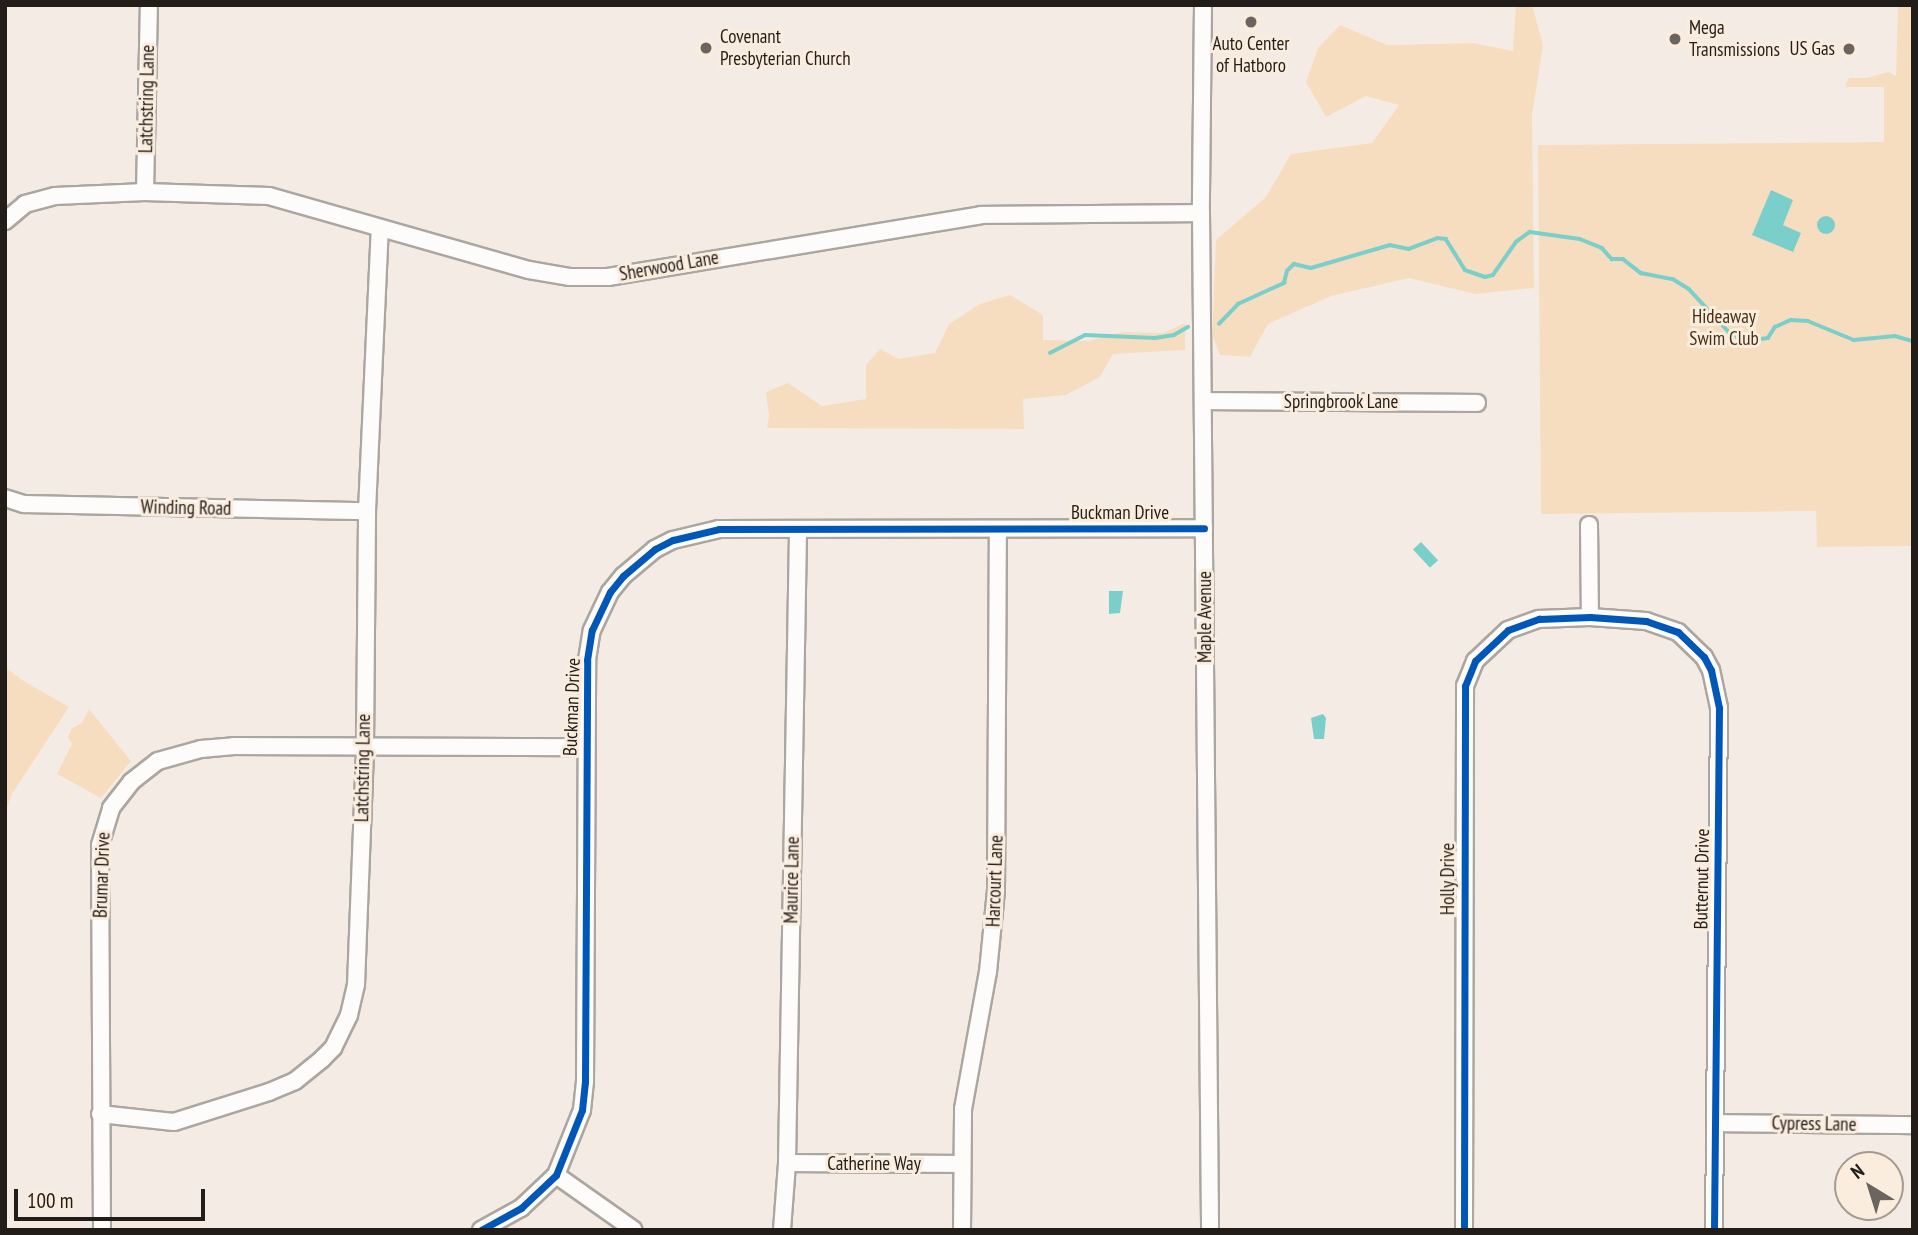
<!DOCTYPE html>
<html>
<head>
<meta charset="utf-8">
<style>
	body { margin:0 }
	#map { position:relative; width:1918px; height:1235px; overflow:hidden; background:#f4ece4; font-family:"PT Sans Narrow",sans-serif }
	div>[style] { position:absolute }
	.green>* { inset:0; background:#f7ddbf }
	.water>* { inset:0; background:#7acfca; transform-origin:0 0 }
	.round { border-radius:50% }
	.stream>* { height:3.5px; margin:-1.75px; padding:0 1.75px; transform-origin:1.75px; border-radius:1.75px; background:#7acfca }
	.roads { filter:drop-shadow(2px 0 #aca6a0) drop-shadow(-2px 0 #aca6a0) drop-shadow(0 2px #aca6a0) drop-shadow(0 -2px #aca6a0) }
	.minor>* { height:16px; margin:-8px; padding:0 8px; transform-origin:8px; border-radius:8px; background:#fdfcfb }
	.cycleway>* { height:7px; margin:-3.5px; padding:0 3.5px; transform-origin:3.5px; border-radius:3.5px; background:#0057b8 }
	.dots>* { width:19px; height:19px; translate:-50% -50%; box-sizing:border-box; border:4px solid #faedde; border-radius:50% }
	span { translate:-50% -50%; white-space:nowrap; text-align:center; line-height:1.15; -webkit-text-stroke:6px #faedde; paint-order:stroke }
	.poi-label { font-size:19px; color:#221d18 }
	.left { translate:0 -50%; text-align:left }
	.right { translate:-100% -50%; text-align:right }
	.street-label { font-size:19px; color:#221d18 }
	.park-label { font-size:19px; color:#473012 }
	.frame { position:absolute; inset:0; border:7px solid #221d18; pointer-events:none }
	.north { position:absolute; left:1834px; top:1151px; width:70px; height:70px; box-sizing:border-box; background:#faedde; border:2px solid #a49a8f; border-radius:50%; rotate:322deg; font-size:19px; font-weight:700; line-height:28px; text-align:center; color:#221d18 }
	.north::after { content:''; display:block; margin:auto; width:24px; height:32px; background:#6c655f; clip-path:polygon(50% 0,100% 100%,50% 72%,0 100%) }
	.scale { position:absolute; left:14px; top:1189px; width:191px; height:32px; box-sizing:border-box; border:4px solid #221d18; border-top:0; padding-left:9px; font-size:21px; line-height:24px; white-space:nowrap; color:#221d18; -webkit-text-stroke:5px #faedde; paint-order:stroke }
</style>
</head>
<body>
<div id="map">
	<div class="green">
		<div style="clip-path:polygon(1516px 5px,1532px 5px,1543px 45px,1532px 115px,1534px 288px,1475px 294px,1409px 278px,1331px 296px,1268px 324px,1250px 357px,1220px 355px,1212px 334px,1216px 240px,1266px 197px,1291px 154px,1372px 143px,1399px 105px,1366px 96px,1326px 117px,1306px 82px,1318px 48px,1340px 25px,1387px 45px,1473px 43px,1513px 51px)"></div>
		<div style="clip-path:polygon(1898px 5px,1913px 5px,1913px 546px,1817px 547px,1816px 511px,1541px 514px,1538px 145px,1884px 142px,1884px 87px,1846px 87px,1846px 84px,1849px 78px,1867px 78px,1888px 72px,1896px 76px)"></div>
		<div style="clip-path:polygon(1010px 295px,1043px 315px,1043px 340px,1088px 341px,1123px 332px,1163px 333px,1185px 323px,1185px 350px,1113px 354px,1100px 377px,1066px 395px,1023px 399px,1024px 429px,767px 428px,769px 416px,766px 392px,788px 383px,822px 406px,866px 399px,866px 365px,880px 349px,899px 359px,935px 353px,949px 324px,980px 304px)"></div>
		<div style="clip-path:polygon(5px 667px,22px 680px,69px 707px,12px 794px,5px 813px)"></div>
		<div style="clip-path:polygon(89px 709px,131px 761px,101px 798px,57px 774px,72px 744px,68px 737px,72px 728px,82px 723px)"></div>
	</div>
	<div class="water">
		<div style="clip-path:polygon(1771px 190px,1793px 200px,1783px 225px,1801px 233px,1793px 252px,1752px 235px)"></div>
		<div class="round" style="left:1817px;top:216px;width:18px;height:18px"></div>
		<div style="left:1421px;top:542px;width:25px;height:11px;rotate:47deg"></div>
		<div style="clip-path:polygon(1109px 591px,1123px 591px,1120px 613px,1109px 614px)"></div>
		<div style="clip-path:polygon(1323px 714px,1326px 718px,1324px 739px,1314px 739px,1311px 718px)"></div>
	</div>
	<div class="stream">
		<div style="left:1219px;top:324px;width:28px;rotate:-46deg"></div>
		<div style="left:1238px;top:304px;width:51px;rotate:-24.5deg"></div>
		<div style="left:1284px;top:283px;width:12px;rotate:-76deg"></div>
		<div style="left:1287px;top:271px;width:10px;rotate:-45deg"></div>
		<div style="left:1294px;top:264px;width:17px;rotate:13deg"></div>
		<div style="left:1311px;top:268px;width:82px;rotate:-16.2deg"></div>
		<div style="left:1390px;top:245px;width:19px;rotate:12deg"></div>
		<div style="left:1409px;top:249px;width:30px;rotate:-21deg"></div>
		<div style="left:1437px;top:238px;width:9px;rotate:6deg"></div>
		<div style="left:1446px;top:239px;width:36px;rotate:58deg"></div>
		<div style="left:1465px;top:270px;width:21px;rotate:19deg"></div>
		<div style="left:1485px;top:277px;width:8px;rotate:-14deg"></div>
		<div style="left:1493px;top:275px;width:40px;rotate:-55.1deg"></div>
		<div style="left:1516px;top:242px;width:17px;rotate:-36deg"></div>
		<div style="left:1530px;top:232px;width:50px;rotate:8deg"></div>
		<div style="left:1580px;top:239px;width:24px;rotate:22deg"></div>
		<div style="left:1602px;top:248px;width:15px;rotate:48deg"></div>
		<div style="left:1612px;top:259px;width:11px"></div>
		<div style="left:1623px;top:259px;width:23px;rotate:38deg"></div>
		<div style="left:1641px;top:273px;width:33px;rotate:11deg"></div>
		<div style="left:1673px;top:279px;width:19px;rotate:32deg"></div>
		<div style="left:1689px;top:289px;width:59px;rotate:47.1deg"></div>
		<div style="left:1729px;top:332px;width:17px;rotate:31deg"></div>
		<div style="left:1744px;top:341px;width:24px;rotate:-7deg"></div>
		<div style="left:1768px;top:338px;width:13px;rotate:-58deg"></div>
		<div style="left:1775px;top:327px;width:17px;rotate:-24deg"></div>
		<div style="left:1791px;top:320px;width:17px;rotate:3deg"></div>
		<div style="left:1808px;top:321px;width:50px;rotate:22.4deg"></div>
		<div style="left:1854px;top:340px;width:41px;rotate:-5.6deg"></div>
		<div style="left:1895px;top:336px;width:19px;rotate:16deg"></div>
		<div style="left:1050px;top:353px;width:39px;rotate:-27deg"></div>
		<div style="left:1085px;top:335px;width:70px;rotate:2.5deg"></div>
		<div style="left:1155px;top:338px;width:19px;rotate:-9deg"></div>
		<div style="left:1174px;top:335px;width:16px;rotate:-30deg"></div>
	</div>
	<div class="roads">
		<div class="minor">
			<div style="left:1203px;top:5px;width:208px;rotate:90.6deg"></div>
			<div style="left:1201px;top:213px;width:1017px;rotate:89.49deg"></div>
			<div style="left:145px;top:192px;width:187px;rotate:-88.8deg"></div>
			<div style="left:5px;top:221px;width:26px;rotate:-40deg"></div>
			<div style="left:25px;top:204px;width:31px;rotate:-15deg"></div>
			<div style="left:55px;top:196px;width:90px;rotate:-2.5deg"></div>
			<div style="left:145px;top:192px;width:124px;rotate:1.8deg"></div>
			<div style="left:269px;top:196px;width:270px;rotate:15.9deg"></div>
			<div style="left:529px;top:270px;width:42px;rotate:9.7deg"></div>
			<div style="left:570px;top:277px;width:38px"></div>
			<div style="left:608px;top:277px;width:378px;rotate:-9.4deg"></div>
			<div style="left:981px;top:215px;width:220px;rotate:-0.5deg"></div>
			<div style="left:1204px;top:401px;width:273px;rotate:0.4deg"></div>
			<div style="left:5px;top:498px;width:20px;rotate:18deg"></div>
			<div style="left:24px;top:504px;width:343px;rotate:1.2deg"></div>
			<div style="left:1589px;top:525px;width:92px;rotate:89.4deg"></div>
			<div style="left:100px;top:1114px;width:74px;rotate:6.2deg"></div>
			<div style="left:174px;top:1122px;width:100px;rotate:-17.5deg"></div>
			<div style="left:269px;top:1092px;width:28px;rotate:-23deg"></div>
			<div style="left:295px;top:1081px;width:35px;rotate:-39deg"></div>
			<div style="left:322px;top:1059px;width:16px;rotate:-45deg"></div>
			<div style="left:333px;top:1048px;width:37px;rotate:-64deg"></div>
			<div style="left:349px;top:1015px;width:31px;rotate:-77deg"></div>
			<div style="left:356px;top:985px;width:238px;rotate:-87.8deg"></div>
			<div style="left:365px;top:747px;width:236px;rotate:-89.5deg"></div>
			<div style="left:367px;top:511px;width:282px;rotate:-87.4deg"></div>
			<div style="left:1715px;top:1123px;width:198px;rotate:0.6deg"></div>
			<div style="left:787px;top:1163px;width:175px;rotate:0.3deg"></div>
			<div style="left:556px;top:1175px;width:95px;rotate:35.2deg"></div>
			<div style="left:102px;top:1230px;width:385px;rotate:-90.3deg"></div>
			<div style="left:100px;top:845px;width:39px;rotate:-73deg"></div>
			<div style="left:111px;top:808px;width:33px;rotate:-52deg"></div>
			<div style="left:131px;top:782px;width:34px;rotate:-38deg"></div>
			<div style="left:158px;top:761px;width:45px;rotate:-15.6deg"></div>
			<div style="left:201px;top:749px;width:33px;rotate:-5deg"></div>
			<div style="left:234px;top:746px;width:352px;rotate:0.2deg"></div>
			<div style="left:481px;top:1230px;width:46px;rotate:-28.8deg"></div>
			<div style="left:521px;top:1208px;width:48px;rotate:-43.3deg"></div>
			<div style="left:556px;top:1175px;width:70px;rotate:-68.2deg"></div>
			<div style="left:582px;top:1110px;width:28px;rotate:-84deg"></div>
			<div style="left:585px;top:1082px;width:422px;rotate:-89.7deg"></div>
			<div style="left:587px;top:660px;width:30px;rotate:-81deg"></div>
			<div style="left:592px;top:630px;width:42px;rotate:-64.7deg"></div>
			<div style="left:610px;top:592px;width:21px;rotate:-51deg"></div>
			<div style="left:623px;top:576px;width:42px;rotate:-40.2deg"></div>
			<div style="left:655px;top:549px;width:20px;rotate:-27deg"></div>
			<div style="left:673px;top:540px;width:47px;rotate:-13.4deg"></div>
			<div style="left:719px;top:529px;width:485px;rotate:-0.1deg"></div>
			<div style="left:782px;top:1230px;width:67px;rotate:-85.7deg"></div>
			<div style="left:787px;top:1163px;width:633px;rotate:-89deg"></div>
			<div style="left:962px;top:1230px;width:121px;rotate:-89.5deg"></div>
			<div style="left:963px;top:1109px;width:139px;rotate:-79.7deg"></div>
			<div style="left:988px;top:972px;width:81px;rotate:-84.4deg"></div>
			<div style="left:996px;top:891px;width:362px;rotate:-89.7deg"></div>
			<div style="left:1464px;top:1230px;width:544px;rotate:-89.89deg"></div>
			<div style="left:1465px;top:686px;width:27px;rotate:-68deg"></div>
			<div style="left:1475px;top:661px;width:45px;rotate:-43.2deg"></div>
			<div style="left:1508px;top:630px;width:33px;rotate:-20deg"></div>
			<div style="left:1539px;top:619px;width:51px;rotate:-2.2deg"></div>
			<div style="left:1590px;top:617px;width:56px;rotate:4.1deg"></div>
			<div style="left:1646px;top:621px;width:34px;rotate:19deg"></div>
			<div style="left:1678px;top:632px;width:36px;rotate:44deg"></div>
			<div style="left:1704px;top:657px;width:15px;rotate:62deg"></div>
			<div style="left:1711px;top:670px;width:39px;rotate:78deg"></div>
			<div style="left:1719px;top:708px;width:522px;rotate:90.55deg"></div>
		</div>
	</div>
	<div class="cycleway">
		<div style="left:481px;top:1230px;width:46px;rotate:-28.8deg"></div>
		<div style="left:521px;top:1208px;width:48px;rotate:-43.3deg"></div>
		<div style="left:556px;top:1175px;width:70px;rotate:-68.2deg"></div>
		<div style="left:582px;top:1110px;width:28px;rotate:-84deg"></div>
		<div style="left:585px;top:1082px;width:422px;rotate:-89.7deg"></div>
		<div style="left:587px;top:660px;width:30px;rotate:-81deg"></div>
		<div style="left:592px;top:630px;width:42px;rotate:-64.7deg"></div>
		<div style="left:610px;top:592px;width:21px;rotate:-51deg"></div>
		<div style="left:623px;top:576px;width:42px;rotate:-40.2deg"></div>
		<div style="left:655px;top:549px;width:20px;rotate:-27deg"></div>
		<div style="left:673px;top:540px;width:47px;rotate:-13.4deg"></div>
		<div style="left:719px;top:529px;width:485px;rotate:-0.1deg"></div>
		<div style="left:1464px;top:1230px;width:544px;rotate:-89.89deg"></div>
		<div style="left:1465px;top:686px;width:27px;rotate:-68deg"></div>
		<div style="left:1475px;top:661px;width:45px;rotate:-43.2deg"></div>
		<div style="left:1508px;top:630px;width:33px;rotate:-20deg"></div>
		<div style="left:1539px;top:619px;width:51px;rotate:-2.2deg"></div>
		<div style="left:1590px;top:617px;width:56px;rotate:4.1deg"></div>
		<div style="left:1646px;top:621px;width:34px;rotate:19deg"></div>
		<div style="left:1678px;top:632px;width:36px;rotate:44deg"></div>
		<div style="left:1704px;top:657px;width:15px;rotate:62deg"></div>
		<div style="left:1711px;top:670px;width:39px;rotate:78deg"></div>
		<div style="left:1719px;top:708px;width:522px;rotate:90.55deg"></div>
	</div>
	<div class="dots">
		<div style="left:1251px;top:22px;background:#6c655f"></div>
		<div style="left:1675px;top:39px;background:#6c655f"></div>
		<div style="left:706px;top:48px;background:#6c655f"></div>
		<div style="left:1849px;top:49px;background:#6c655f"></div>
	</div>
	<div class="poi-label">
		<span class="left" style="left:1689px;top:39px">Mega<br>Transmissions</span>
		<span class="left" style="left:720px;top:48px">Covenant<br>Presbyterian Church</span>
		<span style="left:1251px;top:55px">Auto Center<br>of Hatboro</span>
		<span class="right" style="left:1835px;top:49px">US Gas</span>
	</div>
	<div class="street-label">
		<span style="left:147px;top:99px;rotate:-89deg">Latchstring Lane</span>
		<span style="left:669px;top:266px;rotate:-10deg">Sherwood Lane</span>
		<span style="left:1341px;top:402px">Springbrook Lane</span>
		<span style="left:186px;top:508px;rotate:1deg">Winding Road</span>
		<span style="left:1120px;top:513px">Buckman Drive</span>
		<span style="left:1205px;top:617px;rotate:-90deg">Maple Avenue</span>
		<span style="left:572px;top:707px;rotate:-88deg">Buckman Drive</span>
		<span style="left:363px;top:768px;rotate:-89deg">Latchstring Lane</span>
		<span style="left:102px;top:875px;rotate:-88deg">Brumar Drive</span>
		<span style="left:1448px;top:879px;rotate:-90deg">Holly Drive</span>
		<span style="left:1702px;top:879px;rotate:-89deg">Butternut Drive</span>
		<span style="left:792px;top:880px;rotate:-89deg">Maurice Lane</span>
		<span style="left:995px;top:881px;rotate:-88deg">Harcourt Lane</span>
		<span style="left:1814px;top:1124px;rotate:1deg">Cypress Lane</span>
		<span style="left:874px;top:1164px">Catherine Way</span>
	</div>
	<div class="park-label">
		<span style="left:1724px;top:328px">Hideaway<br>Swim Club</span>
	</div>
	<div class="frame"></div>
	<div class="north">N</div>
	<div class="scale">100 m</div>
</div>
</body>
</html>
